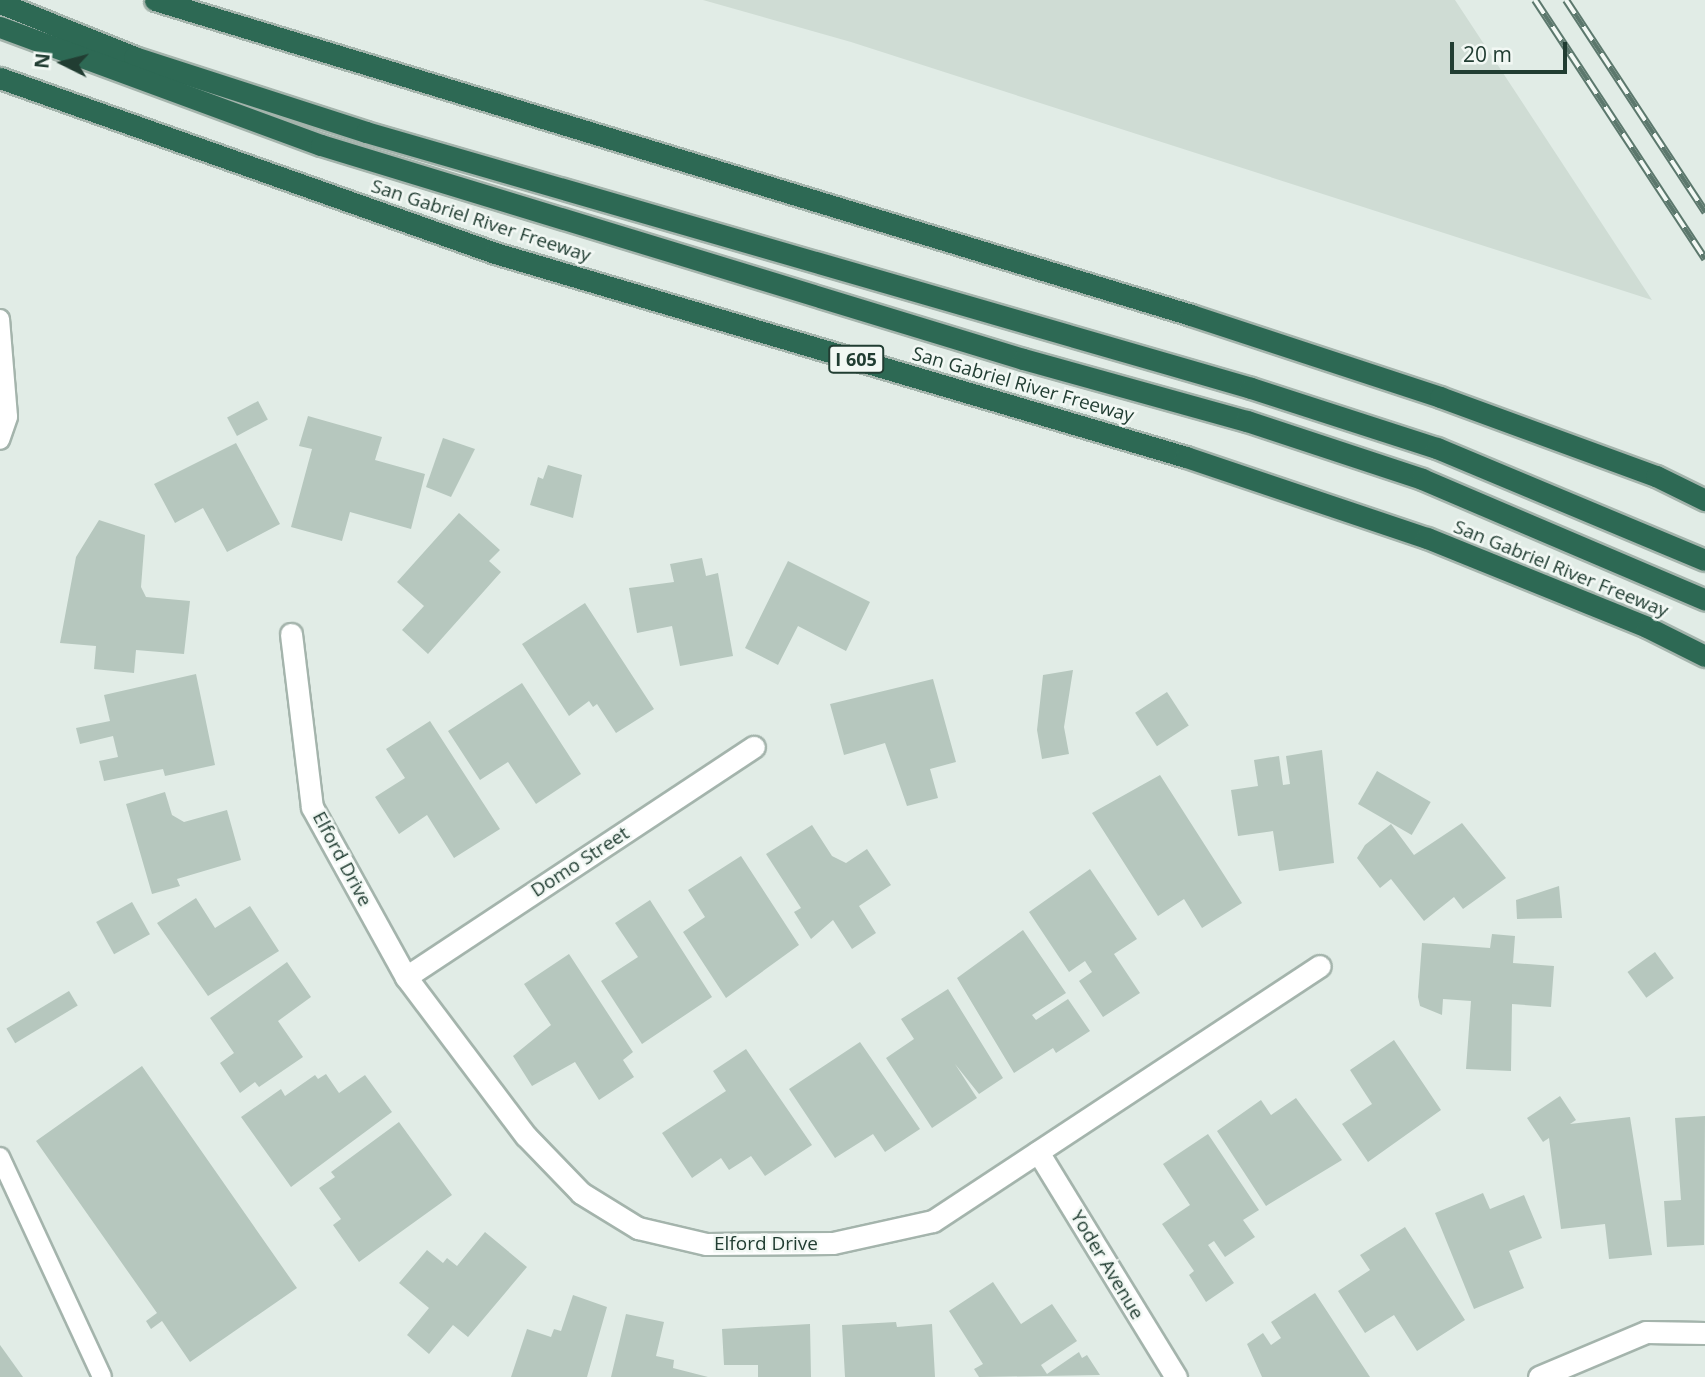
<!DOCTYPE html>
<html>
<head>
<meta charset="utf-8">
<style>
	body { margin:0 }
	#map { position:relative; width:1705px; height:1377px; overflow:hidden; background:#e1ece6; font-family:"Open Sans",sans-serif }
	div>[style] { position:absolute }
	.built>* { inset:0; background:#cfdcd4 }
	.building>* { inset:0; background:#b6c7be; transform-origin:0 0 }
	.roads { filter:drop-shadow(2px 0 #a4b4ac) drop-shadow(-2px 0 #a4b4ac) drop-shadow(0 2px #a4b4ac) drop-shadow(0 -2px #a4b4ac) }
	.lane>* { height:18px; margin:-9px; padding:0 9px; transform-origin:9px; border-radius:9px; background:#fff }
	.street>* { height:21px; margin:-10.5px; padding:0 10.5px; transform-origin:10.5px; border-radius:10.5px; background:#fff }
	.highway>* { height:21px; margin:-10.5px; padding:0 10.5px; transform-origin:10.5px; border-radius:10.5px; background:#2d6954 }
	.rail>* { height:8px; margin-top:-4px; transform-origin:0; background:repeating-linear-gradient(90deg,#f2f8f4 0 16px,#5c786d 0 32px); box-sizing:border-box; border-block:2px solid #5c786d }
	span { translate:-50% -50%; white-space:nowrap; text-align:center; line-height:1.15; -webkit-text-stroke:5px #f2f8f4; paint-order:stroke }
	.shield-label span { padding:2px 5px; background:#f2f8f4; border:2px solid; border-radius:5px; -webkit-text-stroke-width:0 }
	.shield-label { font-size:18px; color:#213d32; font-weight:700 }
	.street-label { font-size:19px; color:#213d32 }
	.north { position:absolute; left:28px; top:28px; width:70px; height:70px; -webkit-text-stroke:5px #f2f8f4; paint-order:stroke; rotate:276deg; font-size:19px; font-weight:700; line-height:28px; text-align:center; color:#213d32 }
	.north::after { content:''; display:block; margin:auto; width:24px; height:32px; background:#213d32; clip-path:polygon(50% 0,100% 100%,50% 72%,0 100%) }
	.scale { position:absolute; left:1450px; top:42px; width:117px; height:32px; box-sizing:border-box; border:4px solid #213d32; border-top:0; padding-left:9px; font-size:21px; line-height:24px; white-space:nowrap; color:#213d32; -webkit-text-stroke:5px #f2f8f4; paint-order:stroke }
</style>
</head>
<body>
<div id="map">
	<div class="built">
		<div style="clip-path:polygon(703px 0,1455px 0,1652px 300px,851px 42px)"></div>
	</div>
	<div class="building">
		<div style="left:258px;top:401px;width:21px;height:35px;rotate:62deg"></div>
		<div style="clip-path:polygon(308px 416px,382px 437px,375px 460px,425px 474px,411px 529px,350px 512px,342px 541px,291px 527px,312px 449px,299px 446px)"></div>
		<div style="clip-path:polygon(443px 438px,475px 449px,451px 497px,426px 487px)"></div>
		<div style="clip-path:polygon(236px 443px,280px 524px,227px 552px,203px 508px,175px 523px,154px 484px)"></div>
		<div style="clip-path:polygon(548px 465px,582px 475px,573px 518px,530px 505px,538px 477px,543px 479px)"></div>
		<div style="clip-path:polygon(459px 513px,500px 550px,489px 561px,501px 572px,428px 654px,402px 630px,424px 606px,397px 582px)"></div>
		<div style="clip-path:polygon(99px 520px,145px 535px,141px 587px,146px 597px,190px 601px,184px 654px,136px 650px,134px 673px,94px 669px,96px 646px,60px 643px,76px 557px)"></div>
		<div style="clip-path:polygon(702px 558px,706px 576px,718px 573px,733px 656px,680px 666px,672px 626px,637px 633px,629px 588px,674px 582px,670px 564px)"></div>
		<div style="clip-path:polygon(788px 561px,870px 602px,846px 651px,798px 626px,778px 665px,745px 648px)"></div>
		<div style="clip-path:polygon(585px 603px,654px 709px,616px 733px,597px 704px,593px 707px,589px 701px,569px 716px,522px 644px)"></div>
		<div style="clip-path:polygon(1073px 670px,1064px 727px,1069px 754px,1042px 759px,1037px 730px,1043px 675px)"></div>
		<div style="clip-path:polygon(196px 674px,215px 765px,165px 776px,163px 769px,104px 781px,99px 761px,118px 757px,113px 736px,80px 744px,76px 728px,110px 721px,104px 695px)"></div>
		<div style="clip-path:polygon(933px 679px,956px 762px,930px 769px,938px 798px,907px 806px,885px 743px,844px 755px,830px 704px)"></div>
		<div style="clip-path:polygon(522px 683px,581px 774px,536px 804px,508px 762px,480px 780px,448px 731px)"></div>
		<div style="left:1167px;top:692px;width:40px;height:38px;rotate:57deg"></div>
		<div style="clip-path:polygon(430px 721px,500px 829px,454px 858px,427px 815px,399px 834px,375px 797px,405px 778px,386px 749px)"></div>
		<div style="clip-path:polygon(1322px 750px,1334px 863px,1279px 871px,1273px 831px,1238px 836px,1231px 790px,1258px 786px,1254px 760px,1279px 756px,1283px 785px,1290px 784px,1286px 756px)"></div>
		<div style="left:1377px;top:771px;width:62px;height:38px;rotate:30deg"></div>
		<div style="clip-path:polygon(1160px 775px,1242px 903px,1202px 928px,1184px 899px,1158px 916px,1092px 813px)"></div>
		<div style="clip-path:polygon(165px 792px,172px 815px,184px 822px,227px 810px,241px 860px,177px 879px,180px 886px,152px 894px,126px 804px)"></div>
		<div style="clip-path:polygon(1462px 823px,1506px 878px,1463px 909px,1454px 897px,1424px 921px,1391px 879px,1380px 888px,1357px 858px,1365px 845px,1391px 824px,1414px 855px)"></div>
		<div style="clip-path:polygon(812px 825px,832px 856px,846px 863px,867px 849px,891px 885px,859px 906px,876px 933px,852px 949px,833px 920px,811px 939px,794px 912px,801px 908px,766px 854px)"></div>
		<div style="clip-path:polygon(741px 856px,799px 945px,726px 998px,683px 932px,705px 917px,688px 890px)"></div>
		<div style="clip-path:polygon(1090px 869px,1137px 939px,1114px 954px,1140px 993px,1103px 1017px,1079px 981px,1092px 972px,1085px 961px,1069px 972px,1029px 912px)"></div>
		<div style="clip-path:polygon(1559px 886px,1562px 918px,1517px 919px,1516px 900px)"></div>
		<div style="clip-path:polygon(196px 898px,215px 928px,250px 906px,279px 951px,208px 996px,157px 923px)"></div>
		<div style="clip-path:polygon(650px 900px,712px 997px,642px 1044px,601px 981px,638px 957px,615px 923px)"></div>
		<div style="left:132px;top:902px;width:37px;height:41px;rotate:61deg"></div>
		<div style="clip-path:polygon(1023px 930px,1066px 993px,1032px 1015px,1036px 1020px,1068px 999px,1090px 1031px,1056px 1053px,1053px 1048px,1014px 1073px,957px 978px)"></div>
		<div style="clip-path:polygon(1492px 934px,1515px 936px,1513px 963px,1554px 966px,1551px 1007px,1512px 1004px,1511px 1071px,1466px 1069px,1471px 1001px,1443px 999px,1442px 1015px,1420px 1006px,1418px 997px,1422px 943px,1490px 948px)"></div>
		<div style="left:1655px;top:952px;width:32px;height:34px;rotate:54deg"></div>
		<div style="clip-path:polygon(569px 954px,633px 1052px,623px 1060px,634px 1077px,599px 1100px,575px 1062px,532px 1086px,513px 1056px,551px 1025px,524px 984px)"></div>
		<div style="clip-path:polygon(287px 962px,311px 997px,278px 1021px,303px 1057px,259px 1087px,255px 1082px,240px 1093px,220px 1063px,234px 1053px,210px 1018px)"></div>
		<div style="clip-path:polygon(948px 989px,1003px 1078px,979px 1094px,955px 1064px,977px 1098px,932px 1128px,886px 1058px,914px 1039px,901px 1019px)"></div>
		<div style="left:69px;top:991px;width:17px;height:73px;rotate:59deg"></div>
		<div style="clip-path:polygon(1394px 1040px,1441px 1110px,1368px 1162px,1342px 1124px,1372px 1104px,1350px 1070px)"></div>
		<div style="clip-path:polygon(860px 1042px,920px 1129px,885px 1152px,873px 1134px,835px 1158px,789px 1089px)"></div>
		<div style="clip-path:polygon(746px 1049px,812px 1145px,765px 1176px,751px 1156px,729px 1170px,721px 1158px,692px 1178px,662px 1133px,726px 1091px,713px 1071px)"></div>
		<div style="clip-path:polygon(142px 1066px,297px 1288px,190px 1362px,162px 1321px,151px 1329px,146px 1321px,157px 1313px,36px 1141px)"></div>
		<div style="clip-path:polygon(326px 1074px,339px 1093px,365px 1075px,392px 1112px,291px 1187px,241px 1117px,281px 1089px,285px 1096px,315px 1075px,318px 1079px)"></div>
		<div style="clip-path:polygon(1560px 1096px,1576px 1120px,1570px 1124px,1630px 1117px,1652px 1255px,1609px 1259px,1605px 1224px,1561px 1229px,1549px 1138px,1543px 1142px,1527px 1118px)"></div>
		<div style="clip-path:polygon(1296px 1098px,1342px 1160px,1266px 1206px,1217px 1131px,1261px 1100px,1271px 1115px)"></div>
		<div style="clip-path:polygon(1705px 1116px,1704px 1245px,1667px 1247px,1664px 1201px,1681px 1200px,1675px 1118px)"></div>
		<div style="clip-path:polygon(399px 1122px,452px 1195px,359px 1262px,333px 1225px,341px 1219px,319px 1188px,335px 1177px,331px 1172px)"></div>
		<div style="clip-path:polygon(1208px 1134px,1259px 1210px,1243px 1220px,1255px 1237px,1225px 1257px,1214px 1241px,1208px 1245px,1234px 1283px,1206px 1302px,1189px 1275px,1194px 1271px,1162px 1224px,1190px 1205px,1163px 1164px)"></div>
		<div style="clip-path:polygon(1483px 1193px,1490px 1209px,1524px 1195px,1542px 1238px,1509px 1251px,1524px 1288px,1474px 1309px,1435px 1213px)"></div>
		<div style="clip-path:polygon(1405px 1227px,1465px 1320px,1417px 1351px,1394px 1315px,1365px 1333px,1338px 1291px,1370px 1270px,1360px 1255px)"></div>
		<div style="clip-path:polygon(485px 1232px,527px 1267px,468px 1337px,453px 1325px,429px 1354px,407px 1335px,429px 1308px,399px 1283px,427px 1250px,443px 1263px,447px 1258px,457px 1266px)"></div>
		<div style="clip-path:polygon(993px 1282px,1021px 1324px,1052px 1304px,1077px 1341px,1041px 1365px,1047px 1374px,1079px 1352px,1082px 1358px,1087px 1355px,1100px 1375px,979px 1377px,974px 1369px,983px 1364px,949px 1311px)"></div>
		<div style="clip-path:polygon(1315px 1293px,1370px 1377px,1262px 1377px,1247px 1344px,1263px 1333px,1271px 1345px,1281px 1338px,1271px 1322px)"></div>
		<div style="clip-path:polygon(573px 1295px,607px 1307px,587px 1377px,511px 1377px,527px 1329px,551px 1337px,554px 1329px,561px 1331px)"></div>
		<div style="clip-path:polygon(626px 1314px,664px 1322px,656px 1356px,674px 1360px,673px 1368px,708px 1377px,611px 1377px)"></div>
		<div style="clip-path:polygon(896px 1322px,897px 1327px,932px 1324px,935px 1377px,845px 1377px,842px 1325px)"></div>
		<div style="clip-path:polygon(810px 1324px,811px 1377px,758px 1377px,758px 1365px,724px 1365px,722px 1329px)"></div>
		<div style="clip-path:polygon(0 1345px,23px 1377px,0 1377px)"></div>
	</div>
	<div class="roads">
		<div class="lane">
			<div style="left:0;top:319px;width:98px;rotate:85.3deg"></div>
			<div style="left:8px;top:417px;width:24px;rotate:109deg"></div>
			<div style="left:0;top:1157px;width:242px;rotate:65.1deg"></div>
		</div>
		<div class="street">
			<div style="left:291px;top:634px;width:174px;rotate:83.1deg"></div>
			<div style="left:312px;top:807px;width:194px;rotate:61.1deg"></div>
			<div style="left:406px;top:977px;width:199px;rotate:53deg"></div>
			<div style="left:526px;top:1136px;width:79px;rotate:46deg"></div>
			<div style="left:581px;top:1193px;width:67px;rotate:31.6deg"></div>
			<div style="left:638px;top:1228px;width:70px;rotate:13.2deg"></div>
			<div style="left:706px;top:1244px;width:127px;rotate:-0.5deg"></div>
			<div style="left:833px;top:1243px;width:102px;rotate:-12.4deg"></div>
			<div style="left:933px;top:1221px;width:463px;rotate:-33.4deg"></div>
			<div style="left:406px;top:977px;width:417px;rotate:-33.5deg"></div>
			<div style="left:1038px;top:1152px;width:264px;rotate:58.5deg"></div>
			<div style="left:1539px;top:1377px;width:116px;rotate:-22.8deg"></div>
			<div style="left:1646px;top:1332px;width:59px;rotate:1deg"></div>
		</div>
		<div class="highway">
			<div style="left:155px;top:0;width:1083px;rotate:16.91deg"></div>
			<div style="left:1191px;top:315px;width:262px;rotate:18.2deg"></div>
			<div style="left:1440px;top:397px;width:230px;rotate:20.1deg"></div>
			<div style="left:1656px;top:476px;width:55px;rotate:26.1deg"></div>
			<div style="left:0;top:3px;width:144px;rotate:21.9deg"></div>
			<div style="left:134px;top:57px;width:244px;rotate:17.9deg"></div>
			<div style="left:366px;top:132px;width:921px;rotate:16.13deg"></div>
			<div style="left:1251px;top:388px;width:195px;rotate:17.9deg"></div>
			<div style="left:1437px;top:448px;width:290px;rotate:22.7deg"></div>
			<div style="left:0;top:27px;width:342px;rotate:20.2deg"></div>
			<div style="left:321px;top:145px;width:734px;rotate:16.95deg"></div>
			<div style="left:1023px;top:359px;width:232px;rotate:15.5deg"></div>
			<div style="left:1247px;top:421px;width:184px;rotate:18.3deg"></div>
			<div style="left:1422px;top:479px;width:308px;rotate:23.1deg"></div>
			<div style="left:0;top:78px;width:525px;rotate:19.47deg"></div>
			<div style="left:495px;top:253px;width:720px;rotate:16.45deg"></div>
			<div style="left:1186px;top:457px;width:254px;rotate:18.6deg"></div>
			<div style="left:1427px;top:538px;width:237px;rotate:22deg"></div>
			<div style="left:1647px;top:627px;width:65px;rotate:26.6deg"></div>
		</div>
	</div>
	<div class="rail">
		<div style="left:1535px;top:0;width:310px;rotate:56.7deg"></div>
		<div style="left:1566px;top:0;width:254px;rotate:56.7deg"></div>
	</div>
	<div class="shield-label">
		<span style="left:856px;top:359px">I 605</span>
	</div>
	<div class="street-label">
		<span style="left:481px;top:221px;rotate:18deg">San Gabriel River Freeway</span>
		<span style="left:1023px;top:385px;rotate:16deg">San Gabriel River Freeway</span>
		<span style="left:1561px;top:569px;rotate:22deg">San Gabriel River Freeway</span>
		<span style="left:342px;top:859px;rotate:62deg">Elford Drive</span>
		<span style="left:580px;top:862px;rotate:-33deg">Domo Street</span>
		<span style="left:766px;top:1244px">Elford Drive</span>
		<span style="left:1107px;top:1265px;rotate:59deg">Yoder Avenue</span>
	</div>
	<div class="north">N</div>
	<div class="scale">20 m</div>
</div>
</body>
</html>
